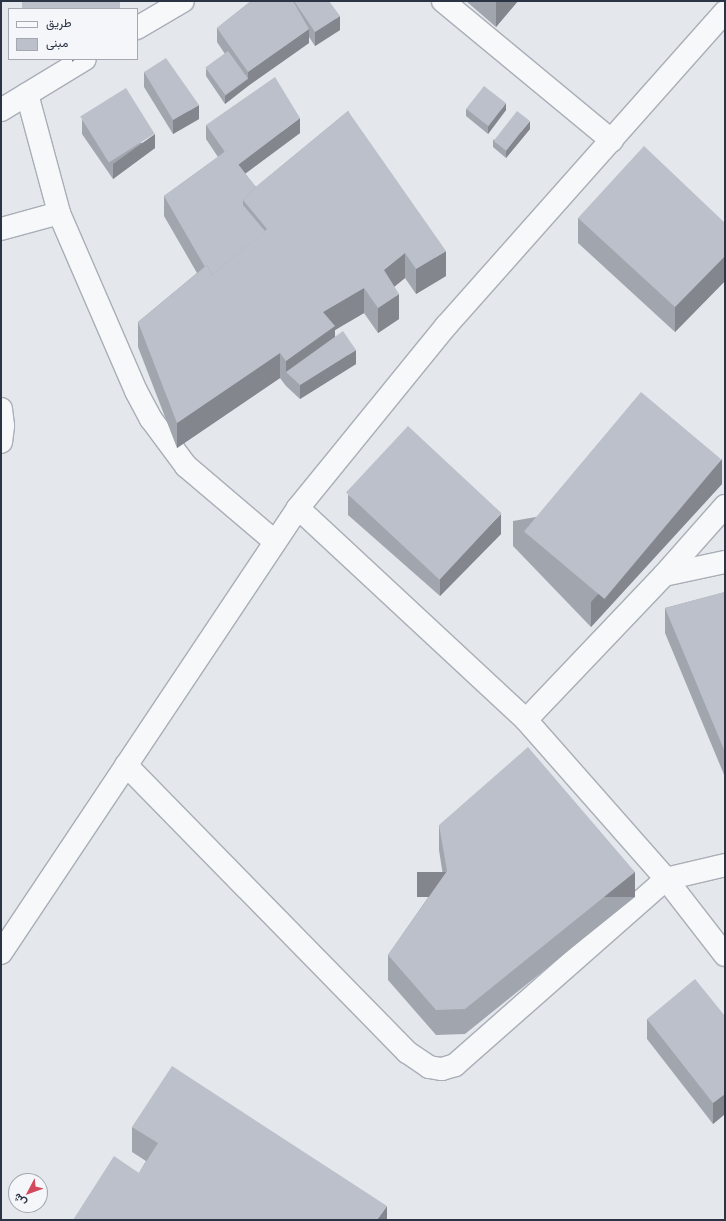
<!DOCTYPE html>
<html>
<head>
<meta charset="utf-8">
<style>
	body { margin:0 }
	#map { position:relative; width:726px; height:1221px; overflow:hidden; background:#e4e7ec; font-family:"Space Grotesk",Vazirmatn,sans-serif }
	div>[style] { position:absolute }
	.roads { filter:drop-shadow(1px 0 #a9aeb7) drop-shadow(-1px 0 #a9aeb7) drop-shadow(0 1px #a9aeb7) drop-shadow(0 -1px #a9aeb7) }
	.minor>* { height:22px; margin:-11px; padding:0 11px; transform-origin:11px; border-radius:11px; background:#f7f8fa }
	.wall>* { inset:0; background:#a1a5ae }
	.shaded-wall>* { inset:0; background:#83868d; transform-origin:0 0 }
	.building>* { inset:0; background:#bbc0ca; transform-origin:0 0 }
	span { translate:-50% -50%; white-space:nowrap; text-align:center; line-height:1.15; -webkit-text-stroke:3px #f4f6f9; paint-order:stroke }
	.frame { position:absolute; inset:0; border:2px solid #2b3445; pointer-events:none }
	.legend { position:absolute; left:8px; top:8px; width:130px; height:52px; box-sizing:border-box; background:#f4f6f9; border:1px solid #a4a8b1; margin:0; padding:5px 7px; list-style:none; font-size:12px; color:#2b3445 }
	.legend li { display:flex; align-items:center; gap:8px; height:20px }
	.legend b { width:20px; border:1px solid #a4a8b1 }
	.north { position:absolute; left:8px; top:1173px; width:40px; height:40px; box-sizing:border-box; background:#f4f6f9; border:1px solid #a4a8b1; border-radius:50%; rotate:229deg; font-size:11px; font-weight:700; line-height:16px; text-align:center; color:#2b3445 }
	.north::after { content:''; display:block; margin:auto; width:14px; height:18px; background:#d1495b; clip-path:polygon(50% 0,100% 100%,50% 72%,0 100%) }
</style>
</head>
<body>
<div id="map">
	<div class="roads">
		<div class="minor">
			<div style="left:443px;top:1px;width:219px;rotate:39.6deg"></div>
			<div style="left:137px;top:28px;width:53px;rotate:-30.4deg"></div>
			<div style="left:27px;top:94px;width:123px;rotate:74.9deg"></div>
			<div style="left:59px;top:213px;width:194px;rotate:66.6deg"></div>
			<div style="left:136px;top:391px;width:32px;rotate:62deg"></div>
			<div style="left:151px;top:419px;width:59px;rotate:53.3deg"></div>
			<div style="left:186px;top:466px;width:116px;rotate:40.4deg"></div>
			<div style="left:1px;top:110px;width:98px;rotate:-31.3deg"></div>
			<div style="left:1px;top:229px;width:60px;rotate:-15.4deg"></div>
			<div style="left:1px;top:409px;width:17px;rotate:83deg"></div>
			<div style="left:3px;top:426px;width:16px;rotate:97deg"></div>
			<div style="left:298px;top:508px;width:311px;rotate:42.9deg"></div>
			<div style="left:526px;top:720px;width:212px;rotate:48.6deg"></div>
			<div style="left:666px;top:879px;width:96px;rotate:52.2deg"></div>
			<div style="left:664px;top:575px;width:62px;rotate:-12deg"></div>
			<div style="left:526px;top:720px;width:200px;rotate:-46.4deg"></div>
			<div style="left:664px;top:575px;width:92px;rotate:-48.5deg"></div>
			<div style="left:126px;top:765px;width:402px;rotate:45.6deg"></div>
			<div style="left:407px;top:1052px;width:27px;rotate:34deg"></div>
			<div style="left:429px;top:1067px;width:13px;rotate:9deg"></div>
			<div style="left:442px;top:1069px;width:14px;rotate:-17deg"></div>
			<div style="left:455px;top:1065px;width:281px;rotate:-41.4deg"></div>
			<div style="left:666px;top:879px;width:61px;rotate:-13.3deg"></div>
			<div style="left:1px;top:953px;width:535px;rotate:-56.28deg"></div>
			<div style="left:298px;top:508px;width:235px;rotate:-50.9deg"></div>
			<div style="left:446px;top:326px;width:420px;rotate:-48.4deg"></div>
		</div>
	</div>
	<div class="wall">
		<div style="clip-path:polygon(251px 1px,329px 1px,340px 30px,315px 46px,309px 37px,309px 43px,248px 86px,225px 104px,206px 76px,206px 69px,225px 54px,217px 42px,217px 28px)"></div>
		<div style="clip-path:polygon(466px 1px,518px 1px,496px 27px)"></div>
		<div style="clip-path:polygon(144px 72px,199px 119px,173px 134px,144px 87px)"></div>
		<div style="clip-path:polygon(466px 109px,506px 110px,488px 134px,466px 116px)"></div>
		<div style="clip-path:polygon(348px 111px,446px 276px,416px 294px,405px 278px,394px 287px,399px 319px,378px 333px,364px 313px,335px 330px,335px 337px,356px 364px,300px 399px,286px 386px,280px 378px,177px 448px,138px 347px,138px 322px,197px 273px,164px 216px,164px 196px,218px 157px,206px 139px,206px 125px,300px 133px,245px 174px,256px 187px)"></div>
		<div style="clip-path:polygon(82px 120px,155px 148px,113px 179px,82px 134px)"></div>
		<div style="clip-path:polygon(530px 129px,506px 158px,493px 147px,493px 140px)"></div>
		<div style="clip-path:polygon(578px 218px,725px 223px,725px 281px,675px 332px,578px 243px)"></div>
		<div style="clip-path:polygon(722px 484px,591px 627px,513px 546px,513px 521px)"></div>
		<div style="clip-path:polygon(348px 495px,501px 534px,440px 596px,348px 515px)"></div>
		<div style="clip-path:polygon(725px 592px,725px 777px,665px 633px,665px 608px)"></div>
		<div style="clip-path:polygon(439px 825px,635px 897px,465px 1034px,436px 1035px,388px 980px,388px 955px,443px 876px,439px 850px)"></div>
		<div style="clip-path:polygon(725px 1016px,725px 1114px,713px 1124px,647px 1039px,647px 1019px)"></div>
		<div style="clip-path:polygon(132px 1127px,387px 1220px,139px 1173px,146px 1161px,132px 1152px)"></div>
	</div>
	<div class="shaded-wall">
		<div style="clip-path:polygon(497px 1px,518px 1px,496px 27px,496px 2px)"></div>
		<div style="clip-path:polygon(340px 16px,340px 30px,315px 46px,315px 32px)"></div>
		<div style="clip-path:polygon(309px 29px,309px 43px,248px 86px,248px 72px)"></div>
		<div style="clip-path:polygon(72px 59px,76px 59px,72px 62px)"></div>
		<div style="clip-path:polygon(248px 79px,248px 86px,225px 104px,225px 96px)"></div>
		<div style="clip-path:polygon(506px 103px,506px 110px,488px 134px,488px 127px)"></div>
		<div style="clip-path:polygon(199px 105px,199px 119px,173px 134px,173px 120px)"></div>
		<div style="clip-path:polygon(300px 118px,300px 133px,235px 181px,235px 167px)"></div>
		<div style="clip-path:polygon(530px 121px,530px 129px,506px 158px,506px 150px)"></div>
		<div style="clip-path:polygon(155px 134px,155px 148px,113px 179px,113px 164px)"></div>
		<div style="clip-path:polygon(446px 251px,446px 276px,416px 294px,416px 269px)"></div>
		<div style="clip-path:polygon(405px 253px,405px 278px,384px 295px,384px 270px)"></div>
		<div style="clip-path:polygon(725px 256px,725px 281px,675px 332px,675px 307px)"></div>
		<div style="clip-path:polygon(364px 288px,364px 313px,335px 330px,335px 351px,286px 372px,286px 361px,323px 312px)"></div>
		<div style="clip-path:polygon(399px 294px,399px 319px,378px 333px,378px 308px)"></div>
		<div style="clip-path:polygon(356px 350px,356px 364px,300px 399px,300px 385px)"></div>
		<div style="clip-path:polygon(280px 353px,280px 378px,177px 448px,177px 423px)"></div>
		<div style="clip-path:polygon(722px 459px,722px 484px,591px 627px,591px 602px)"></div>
		<div style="clip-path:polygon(501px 514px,501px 534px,440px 596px,440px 576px)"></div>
		<div style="left:635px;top:872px;width:25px;height:218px;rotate:90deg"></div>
		<div style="clip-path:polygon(725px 1094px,725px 1114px,713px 1124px,713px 1103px)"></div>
		<div style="clip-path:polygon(387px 1206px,387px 1220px,377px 1220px)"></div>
	</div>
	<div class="building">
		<div style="left:22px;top:1px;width:98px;height:8px"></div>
		<div style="clip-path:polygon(251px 1px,293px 1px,309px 29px,248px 72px,217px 28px)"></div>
		<div style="clip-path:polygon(294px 1px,329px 1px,340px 16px,315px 32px)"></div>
		<div style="left:228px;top:51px;width:34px;height:28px;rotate:54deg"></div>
		<div style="clip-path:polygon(166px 58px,199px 105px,173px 120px,144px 72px)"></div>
		<div style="clip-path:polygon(275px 77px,300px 118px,238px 165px,227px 150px,225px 152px,206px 125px)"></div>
		<div style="left:484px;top:86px;width:28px;height:29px;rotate:38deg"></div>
		<div style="left:126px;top:88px;width:54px;height:54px;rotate:58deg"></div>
		<div style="clip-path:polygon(348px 111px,446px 251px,416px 269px,405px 253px,384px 270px,399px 294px,378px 308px,364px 288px,323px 312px,335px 326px,286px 361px,280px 353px,177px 423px,138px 322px,207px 265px,212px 275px,267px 229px,243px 200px,258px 185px)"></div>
		<div style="left:517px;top:111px;width:16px;height:38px;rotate:38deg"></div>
		<div style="clip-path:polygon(644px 146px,725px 223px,725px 256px,675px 307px,578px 218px)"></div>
		<div style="clip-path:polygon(227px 150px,256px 187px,243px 200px,243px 205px,265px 231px,212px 275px,207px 265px,205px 267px,164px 196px)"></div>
		<div style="clip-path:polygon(343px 331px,356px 350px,300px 385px,286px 372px)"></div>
		<div style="left:641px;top:392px;width:105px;height:182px;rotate:40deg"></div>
		<div style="left:408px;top:426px;width:128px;height:91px;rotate:43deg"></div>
		<div style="clip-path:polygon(725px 592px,725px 752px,665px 608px)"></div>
		<div style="clip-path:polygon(528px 747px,635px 872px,465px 1009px,436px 1010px,388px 955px,447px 871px,439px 825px)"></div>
		<div style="clip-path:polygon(695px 979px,725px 1016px,725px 1094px,713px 1103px,647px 1019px)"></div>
		<div style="clip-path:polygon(172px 1066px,387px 1206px,377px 1220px,73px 1220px,114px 1156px,139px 1173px,158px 1143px,132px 1127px)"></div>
	</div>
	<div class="frame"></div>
	<ul class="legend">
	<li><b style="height:5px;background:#f7f8fa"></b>طريق</li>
	<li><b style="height:11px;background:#bbc0ca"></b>مبنى</li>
	</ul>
	<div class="north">ش</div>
</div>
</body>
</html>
